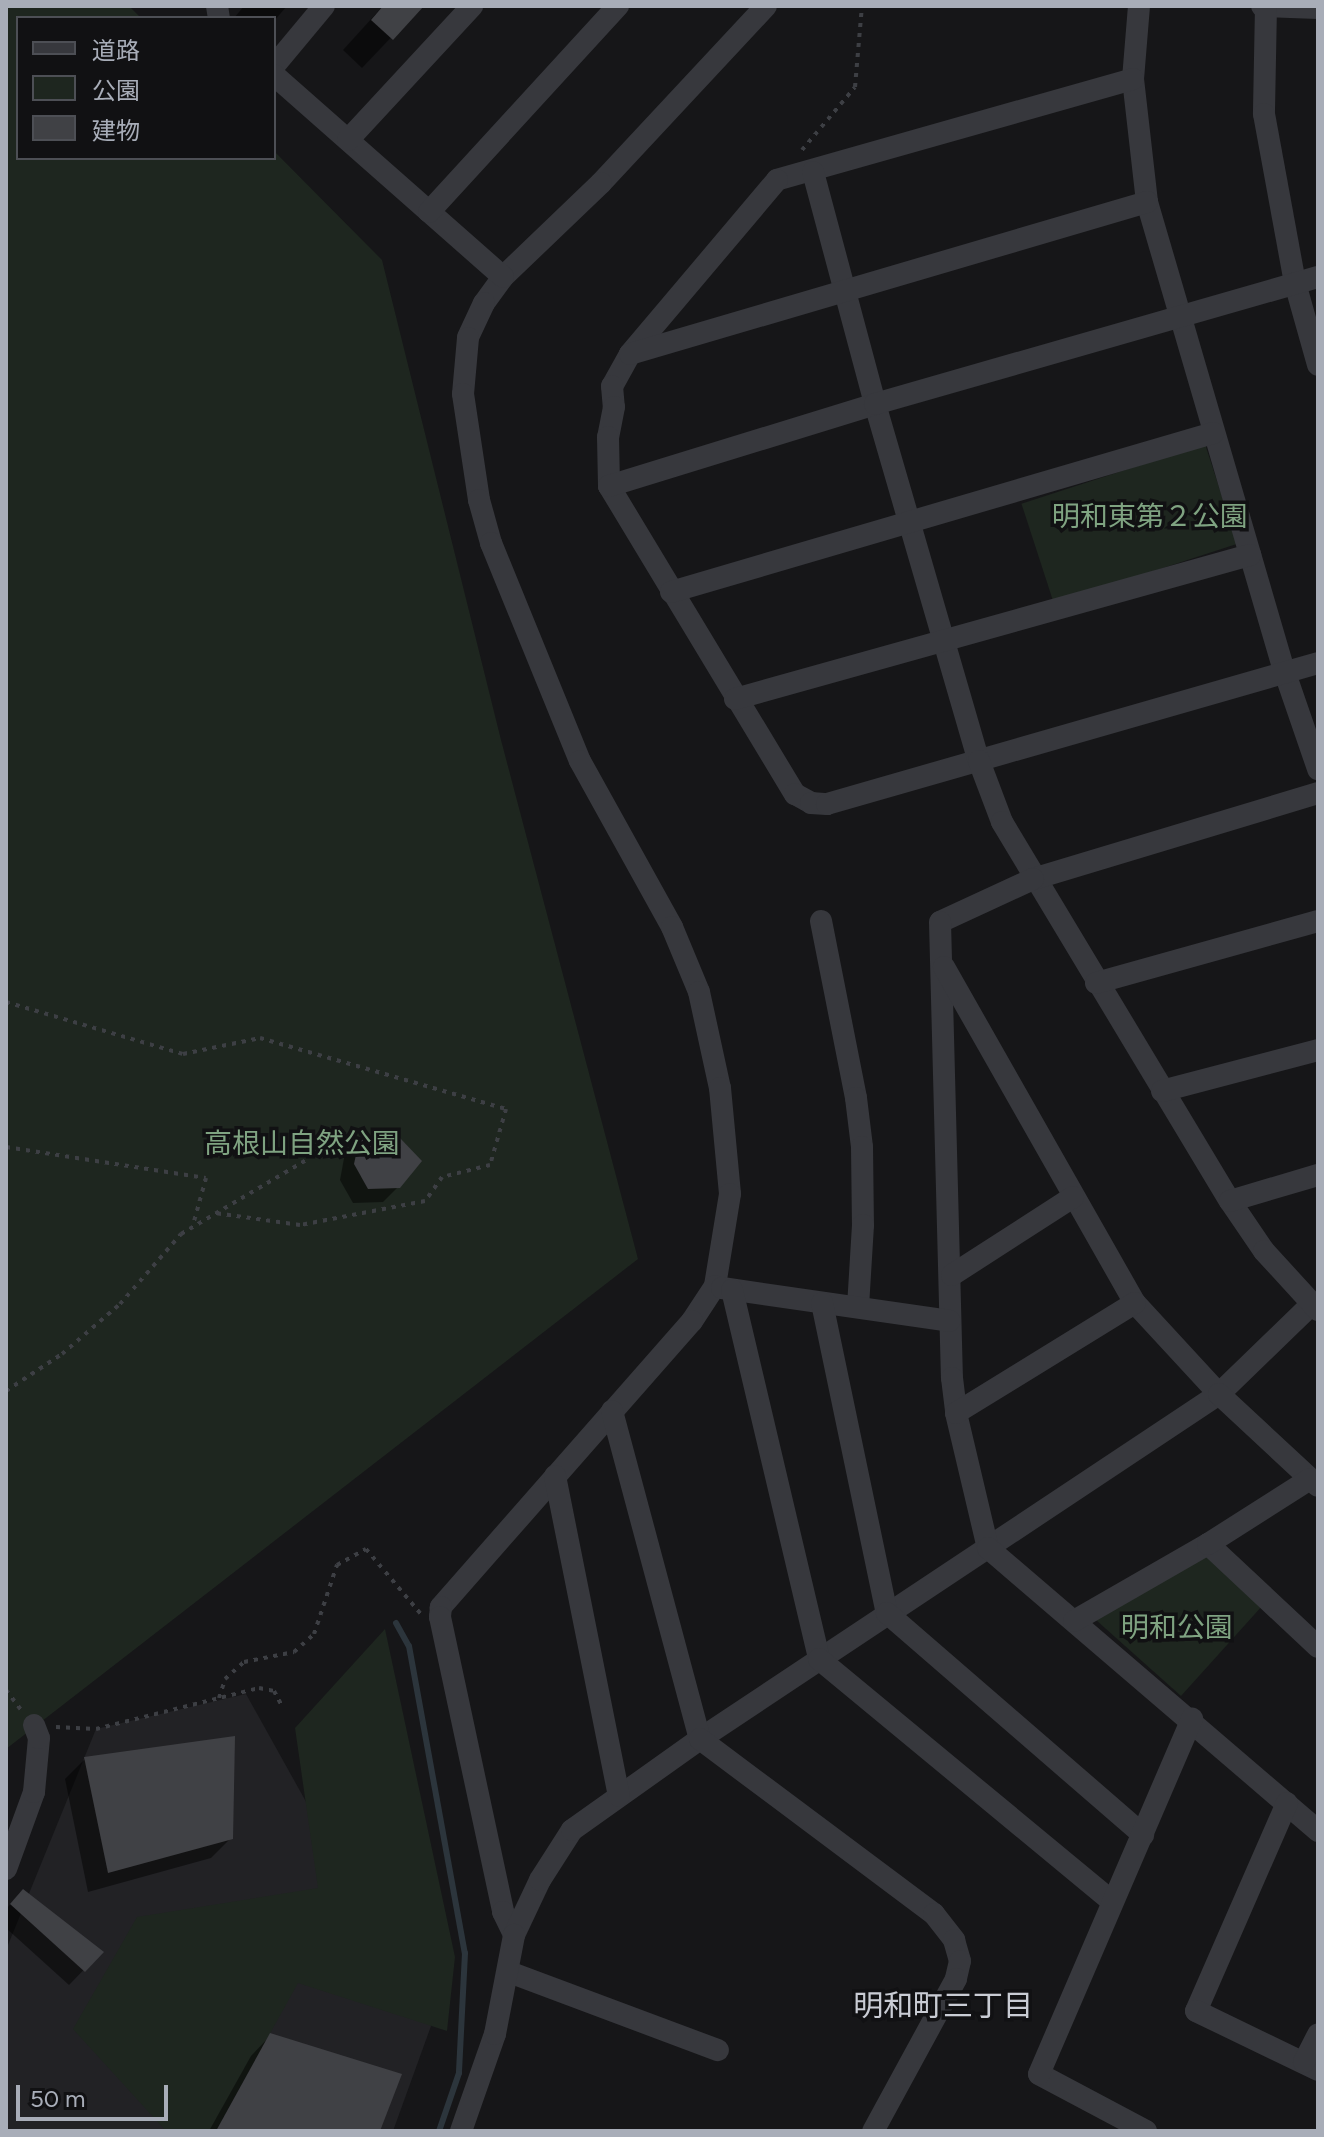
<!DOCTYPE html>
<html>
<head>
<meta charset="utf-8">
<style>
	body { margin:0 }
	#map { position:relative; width:1324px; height:2137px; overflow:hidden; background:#161618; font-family:Figtree,"Noto Sans JP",sans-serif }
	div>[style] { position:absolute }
	.built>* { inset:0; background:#222225 }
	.green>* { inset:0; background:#1e261f; transform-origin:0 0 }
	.shadow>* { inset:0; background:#0007 }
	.stream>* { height:6px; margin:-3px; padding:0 3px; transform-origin:3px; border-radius:3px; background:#2c353c }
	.building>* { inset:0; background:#404145 }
	.path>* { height:4px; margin-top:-2px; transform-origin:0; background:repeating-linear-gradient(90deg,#3d3f44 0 4px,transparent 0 10px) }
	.minor>* { height:22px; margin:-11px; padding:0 11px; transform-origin:11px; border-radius:11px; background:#37383d }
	span { translate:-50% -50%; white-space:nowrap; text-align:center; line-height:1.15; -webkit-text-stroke:7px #111113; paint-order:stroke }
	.park-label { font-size:28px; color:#7fa381 }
	.neighbourhood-label { font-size:30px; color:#c9ccd4 }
	.frame { position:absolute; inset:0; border:8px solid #a8adb8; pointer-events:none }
	.legend { position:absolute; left:16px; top:16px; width:260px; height:144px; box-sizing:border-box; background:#111113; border:2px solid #4d4f55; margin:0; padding:10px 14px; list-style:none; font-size:24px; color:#a8adb8 }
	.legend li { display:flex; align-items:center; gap:16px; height:40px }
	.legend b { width:40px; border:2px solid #4d4f55 }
	.scale { position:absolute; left:16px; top:2085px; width:152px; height:36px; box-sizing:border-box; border:4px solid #a8adb8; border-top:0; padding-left:10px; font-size:24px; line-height:28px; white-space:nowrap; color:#a8adb8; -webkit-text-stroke:6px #111113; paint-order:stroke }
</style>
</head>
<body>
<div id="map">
	<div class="built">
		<div style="clip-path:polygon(246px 1694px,431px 2026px,393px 2131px,6px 2131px,6px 1950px,96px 1729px)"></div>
	</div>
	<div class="green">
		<div style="clip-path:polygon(6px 6px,129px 6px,141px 18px,18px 18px,18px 158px,274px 158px,274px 151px,382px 260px,501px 740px,638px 1259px,6px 1749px)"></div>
		<div style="left:1205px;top:444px;width:105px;height:193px;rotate:72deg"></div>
		<div style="clip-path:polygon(1208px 1552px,1263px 1605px,1181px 1696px,1096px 1620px)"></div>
		<div style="clip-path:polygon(385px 1629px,455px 1957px,447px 2031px,298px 1983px,216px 2131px,166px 2131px,73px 2029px,137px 1917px,318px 1888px,295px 1728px)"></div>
	</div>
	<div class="shadow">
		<div style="clip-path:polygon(244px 6px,287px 6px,274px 21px,274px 18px,234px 18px)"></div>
		<div style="clip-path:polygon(383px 6px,421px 6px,362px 68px,343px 50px)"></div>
		<div style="clip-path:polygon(361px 1138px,399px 1186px,383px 1202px,353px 1203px,340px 1180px,345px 1153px)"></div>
		<div style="clip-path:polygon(85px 1759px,231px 1838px,211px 1858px,88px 1892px,65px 1779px)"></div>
		<div style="clip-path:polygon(23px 1891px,101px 1952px,69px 1985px,6px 1928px,6px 1909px)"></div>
		<div style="clip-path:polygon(271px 2035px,378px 2131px,209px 2131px,251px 2056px)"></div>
	</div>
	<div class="stream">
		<div style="left:396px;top:1623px;width:26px;rotate:61deg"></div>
		<div style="left:409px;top:1646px;width:312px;rotate:79.7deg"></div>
		<div style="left:465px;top:1953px;width:120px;rotate:92.9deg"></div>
		<div style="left:459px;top:2073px;width:61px;rotate:109deg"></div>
	</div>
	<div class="building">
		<div style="clip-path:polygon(383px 6px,424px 6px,393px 40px,371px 20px)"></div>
		<div style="clip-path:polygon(360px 1136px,399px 1137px,422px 1161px,400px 1188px,368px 1189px,354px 1164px)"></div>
		<div style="clip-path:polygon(235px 1736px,233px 1839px,108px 1873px,84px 1757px)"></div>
		<div style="clip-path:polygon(23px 1889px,104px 1952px,85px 1972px,10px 1904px)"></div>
		<div style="clip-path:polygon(270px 2033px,402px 2074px,380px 2131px,216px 2131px)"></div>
	</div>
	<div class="path">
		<div style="left:802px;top:150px;width:82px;rotate:-49.9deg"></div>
		<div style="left:855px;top:87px;width:81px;rotate:-85.1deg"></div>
		<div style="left:6px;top:1002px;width:184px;rotate:16.4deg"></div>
		<div style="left:183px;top:1054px;width:79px;rotate:-11.7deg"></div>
		<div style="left:260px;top:1038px;width:256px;rotate:16.1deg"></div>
		<div style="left:506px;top:1109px;width:58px;rotate:105.9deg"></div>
		<div style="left:490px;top:1165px;width:49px;rotate:166deg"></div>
		<div style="left:442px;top:1177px;width:29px;rotate:125deg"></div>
		<div style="left:425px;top:1201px;width:127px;rotate:169.1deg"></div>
		<div style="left:300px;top:1225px;width:86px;rotate:-172deg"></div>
		<div style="left:6px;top:1147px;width:202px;rotate:8.8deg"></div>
		<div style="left:206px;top:1178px;width:49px;rotate:105.5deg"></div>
		<div style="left:6px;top:1391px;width:67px;rotate:-33.5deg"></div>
		<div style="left:62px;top:1354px;width:77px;rotate:-40.8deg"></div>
		<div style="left:120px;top:1304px;width:93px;rotate:-48.9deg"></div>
		<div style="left:181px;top:1234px;width:147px;rotate:-30.6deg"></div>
		<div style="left:6px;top:1690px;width:26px;rotate:53deg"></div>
		<div style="left:219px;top:1698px;width:20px;rotate:-72deg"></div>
		<div style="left:225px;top:1679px;width:25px;rotate:-42deg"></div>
		<div style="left:244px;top:1662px;width:51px;rotate:-11.3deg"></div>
		<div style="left:294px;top:1652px;width:27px;rotate:-42deg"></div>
		<div style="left:314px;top:1634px;width:73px;rotate:-71.6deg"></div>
		<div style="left:337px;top:1565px;width:33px;rotate:-29deg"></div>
		<div style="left:366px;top:1549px;width:85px;rotate:49.8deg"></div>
		<div style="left:56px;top:1727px;width:40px;rotate:2.9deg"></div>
		<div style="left:96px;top:1729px;width:168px;rotate:-14.1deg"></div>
		<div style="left:259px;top:1688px;width:15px;rotate:11deg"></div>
		<div style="left:274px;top:1691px;width:15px;rotate:62deg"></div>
	</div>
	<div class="minor">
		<div style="left:217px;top:6px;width:12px;rotate:81deg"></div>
		<div style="left:766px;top:6px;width:242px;rotate:133deg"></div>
		<div style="left:601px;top:183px;width:136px;rotate:136.2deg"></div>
		<div style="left:503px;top:277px;width:32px;rotate:126deg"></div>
		<div style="left:484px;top:303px;width:38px;rotate:115deg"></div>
		<div style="left:468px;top:338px;width:56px;rotate:95.1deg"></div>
		<div style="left:463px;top:394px;width:107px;rotate:81.4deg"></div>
		<div style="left:479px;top:500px;width:45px;rotate:74.4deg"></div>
		<div style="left:491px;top:543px;width:235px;rotate:67.8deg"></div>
		<div style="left:580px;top:761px;width:190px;rotate:61deg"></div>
		<div style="left:672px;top:927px;width:70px;rotate:67.4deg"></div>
		<div style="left:699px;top:992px;width:98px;rotate:77.7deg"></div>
		<div style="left:720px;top:1088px;width:106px;rotate:84.6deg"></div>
		<div style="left:730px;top:1194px;width:93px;rotate:99.3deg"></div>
		<div style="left:715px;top:1286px;width:42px;rotate:123.3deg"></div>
		<div style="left:692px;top:1321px;width:381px;rotate:131.3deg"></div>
		<div style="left:441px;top:1607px;width:10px;rotate:96deg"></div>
		<div style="left:440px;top:1617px;width:302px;rotate:77.9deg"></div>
		<div style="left:503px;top:1912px;width:25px;rotate:64deg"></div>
		<div style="left:514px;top:1935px;width:61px;rotate:-64.7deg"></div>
		<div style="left:540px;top:1880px;width:59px;rotate:-57.4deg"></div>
		<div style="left:572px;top:1830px;width:157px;rotate:-35.4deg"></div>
		<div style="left:700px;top:1739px;width:623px;rotate:-33.61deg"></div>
		<div style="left:1219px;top:1394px;width:129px;rotate:-44.1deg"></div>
		<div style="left:1139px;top:6px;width:73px;rotate:94.7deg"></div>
		<div style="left:1133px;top:79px;width:124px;rotate:83.5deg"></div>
		<div style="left:1147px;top:202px;width:491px;rotate:73.7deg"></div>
		<div style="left:1285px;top:673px;width:102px;rotate:71deg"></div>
		<div style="left:1262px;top:6px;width:56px;rotate:2deg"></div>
		<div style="left:1266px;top:6px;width:108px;rotate:91.1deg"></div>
		<div style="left:1264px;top:114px;width:172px;rotate:79.6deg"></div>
		<div style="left:1295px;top:283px;width:85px;rotate:74.3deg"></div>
		<div style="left:274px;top:66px;width:78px;rotate:-50.2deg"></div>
		<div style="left:274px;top:75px;width:305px;rotate:41.4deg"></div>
		<div style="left:1133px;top:79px;width:370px;rotate:164.2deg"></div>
		<div style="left:777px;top:180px;width:228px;rotate:130.2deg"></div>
		<div style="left:630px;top:354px;width:37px;rotate:119deg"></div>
		<div style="left:612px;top:386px;width:21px;rotate:85deg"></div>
		<div style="left:614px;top:407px;width:31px;rotate:101deg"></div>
		<div style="left:608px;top:437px;width:49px;rotate:88.8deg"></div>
		<div style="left:609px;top:486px;width:360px;rotate:58.9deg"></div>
		<div style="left:795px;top:794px;width:18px;rotate:29deg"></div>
		<div style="left:811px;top:803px;width:16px;rotate:4deg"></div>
		<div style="left:827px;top:804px;width:511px;rotate:-16.02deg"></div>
		<div style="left:348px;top:140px;width:183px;rotate:-47.2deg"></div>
		<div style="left:813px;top:172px;width:240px;rotate:75deg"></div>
		<div style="left:875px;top:404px;width:372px;rotate:73.8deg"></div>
		<div style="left:979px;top:761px;width:65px;rotate:69.3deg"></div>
		<div style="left:1002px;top:822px;width:442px;rotate:59deg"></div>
		<div style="left:1230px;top:1201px;width:60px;rotate:55.8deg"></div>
		<div style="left:1264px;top:1251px;width:80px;rotate:47.5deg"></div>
		<div style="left:429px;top:212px;width:280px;rotate:-47.5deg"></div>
		<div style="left:630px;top:354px;width:539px;rotate:-16.38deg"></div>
		<div style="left:609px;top:486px;width:278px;rotate:-17.1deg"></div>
		<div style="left:875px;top:404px;width:461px;rotate:-16deg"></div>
		<div style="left:671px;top:592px;width:565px;rotate:-16.35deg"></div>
		<div style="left:735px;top:699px;width:535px;rotate:-15.62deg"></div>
		<div style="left:1318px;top:793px;width:298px;rotate:163.2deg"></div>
		<div style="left:1033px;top:879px;width:102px;rotate:155.2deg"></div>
		<div style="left:940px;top:922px;width:456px;rotate:88.5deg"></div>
		<div style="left:952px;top:1378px;width:35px;rotate:83deg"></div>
		<div style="left:956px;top:1413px;width:139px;rotate:76.7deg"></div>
		<div style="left:988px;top:1548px;width:435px;rotate:40.6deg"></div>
		<div style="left:821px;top:921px;width:180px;rotate:78.8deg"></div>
		<div style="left:856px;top:1098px;width:49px;rotate:83deg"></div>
		<div style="left:862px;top:1147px;width:78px;rotate:89.3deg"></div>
		<div style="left:863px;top:1225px;width:82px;rotate:93.5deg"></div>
		<div style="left:944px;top:967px;width:386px;rotate:60.4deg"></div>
		<div style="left:1135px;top:1303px;width:124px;rotate:47.3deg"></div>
		<div style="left:1219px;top:1394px;width:135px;rotate:42.9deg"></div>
		<div style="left:1096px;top:983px;width:230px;rotate:-15.6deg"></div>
		<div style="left:1162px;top:1091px;width:161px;rotate:-14.7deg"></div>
		<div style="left:1230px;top:1201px;width:92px;rotate:-16.5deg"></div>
		<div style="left:952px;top:1275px;width:144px;rotate:-32.8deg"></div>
		<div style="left:722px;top:1288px;width:230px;rotate:8.2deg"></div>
		<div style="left:732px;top:1290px;width:379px;rotate:76.7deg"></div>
		<div style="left:819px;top:1659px;width:380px;rotate:39.6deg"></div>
		<div style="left:822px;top:1303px;width:317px;rotate:78.2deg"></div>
		<div style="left:887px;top:1613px;width:339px;rotate:40.9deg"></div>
		<div style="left:612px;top:1411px;width:340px;rotate:75deg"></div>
		<div style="left:700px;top:1739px;width:292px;rotate:36.8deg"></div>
		<div style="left:934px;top:1914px;width:33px;rotate:52deg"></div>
		<div style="left:954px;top:1940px;width:22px;rotate:74deg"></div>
		<div style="left:960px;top:1961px;width:18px;rotate:103deg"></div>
		<div style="left:956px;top:1979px;width:173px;rotate:118.6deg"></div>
		<div style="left:956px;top:1413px;width:210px;rotate:-31.6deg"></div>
		<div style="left:555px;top:1476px;width:326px;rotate:78.7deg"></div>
		<div style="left:1208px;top:1544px;width:151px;rotate:43.1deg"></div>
		<div style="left:1074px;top:1621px;width:155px;rotate:-29.9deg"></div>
		<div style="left:1208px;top:1544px;width:121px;rotate:-32.5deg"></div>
		<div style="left:1287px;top:1803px;width:227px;rotate:113.6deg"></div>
		<div style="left:1196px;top:2011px;width:136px;rotate:25.8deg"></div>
		<div style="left:6px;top:1869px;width:82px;rotate:-70deg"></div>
		<div style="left:34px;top:1792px;width:54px;rotate:-84.7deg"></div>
		<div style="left:39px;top:1738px;width:14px;rotate:-111deg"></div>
		<div style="left:509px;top:1972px;width:223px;rotate:20.5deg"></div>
		<div style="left:1304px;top:2062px;width:31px;rotate:-63deg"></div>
		<div style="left:461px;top:2131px;width:103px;rotate:-70.7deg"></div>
		<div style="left:495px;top:2034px;width:101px;rotate:-79.1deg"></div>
		<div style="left:1146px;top:2131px;width:121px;rotate:-152deg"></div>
		<div style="left:1039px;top:2074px;width:387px;rotate:-66.7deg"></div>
	</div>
	<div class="park-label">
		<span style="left:1150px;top:516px">明和東第２公園</span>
		<span style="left:302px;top:1143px">高根山自然公園</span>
		<span style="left:1177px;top:1627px">明和公園</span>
	</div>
	<div class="neighbourhood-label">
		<span style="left:943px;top:2006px">明和町三丁目</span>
	</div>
	<div class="frame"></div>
	<ul class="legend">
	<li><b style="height:10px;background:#37383d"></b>道路</li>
	<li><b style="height:22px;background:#1e261f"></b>公園</li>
	<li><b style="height:22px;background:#404145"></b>建物</li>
	</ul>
	<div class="scale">50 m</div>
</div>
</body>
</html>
